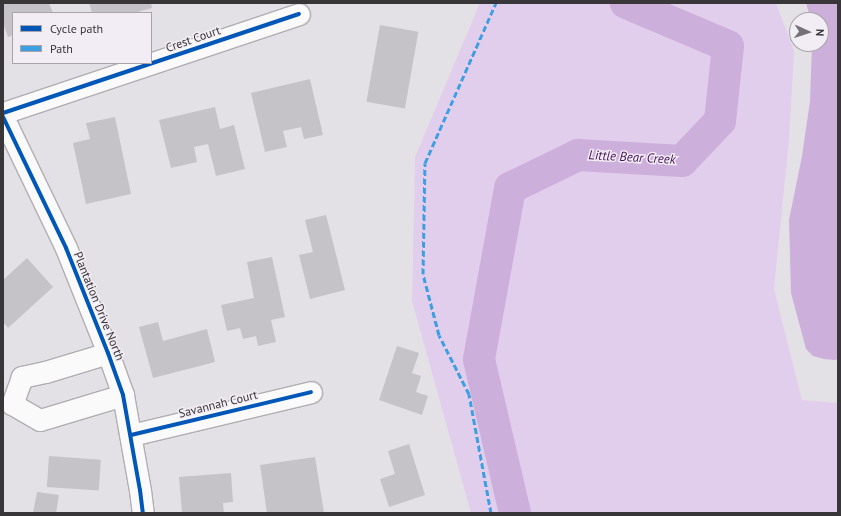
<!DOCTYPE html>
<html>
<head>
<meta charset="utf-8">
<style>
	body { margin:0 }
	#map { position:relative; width:841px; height:516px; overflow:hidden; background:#e4e1e6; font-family:"PT Sans",sans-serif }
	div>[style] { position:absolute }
	.green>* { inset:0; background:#e1ceec }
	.water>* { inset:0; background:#cdafdc }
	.river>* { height:32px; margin:-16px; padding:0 16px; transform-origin:16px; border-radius:16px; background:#cdafdc }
	.building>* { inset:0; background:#c5c3c7; transform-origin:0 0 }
	.roads { filter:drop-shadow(1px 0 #b0aeb2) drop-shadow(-1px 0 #b0aeb2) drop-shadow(0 1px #b0aeb2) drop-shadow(0 -1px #b0aeb2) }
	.minor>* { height:21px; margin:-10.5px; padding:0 10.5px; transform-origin:10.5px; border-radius:10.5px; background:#fbfafb }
	.quiet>* { height:3px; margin-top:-1.5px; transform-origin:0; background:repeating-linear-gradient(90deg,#3e9ee2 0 6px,transparent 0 9px) }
	.cycleway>* { height:4px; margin:-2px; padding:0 2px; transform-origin:2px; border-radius:2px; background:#0057b8 }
	span { translate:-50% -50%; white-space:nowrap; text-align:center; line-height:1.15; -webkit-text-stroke:3px #f2edf4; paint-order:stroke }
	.street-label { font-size:12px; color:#383639 }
	.water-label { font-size:13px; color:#45115a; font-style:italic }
	.frame { position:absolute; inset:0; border:4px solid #383639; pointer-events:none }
	.legend { position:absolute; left:12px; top:12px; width:140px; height:52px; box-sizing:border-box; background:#f2edf4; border:1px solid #a8a4a9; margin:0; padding:5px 7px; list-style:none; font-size:12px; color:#383639 }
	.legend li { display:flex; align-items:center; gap:8px; height:20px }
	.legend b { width:20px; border:1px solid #a8a4a9 }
	.north { position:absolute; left:789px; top:12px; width:40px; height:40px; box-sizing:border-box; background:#f2edf4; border:1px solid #a8a4a9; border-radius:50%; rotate:93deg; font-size:11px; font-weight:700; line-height:16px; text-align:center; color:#383639 }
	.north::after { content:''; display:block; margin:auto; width:14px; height:18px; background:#747276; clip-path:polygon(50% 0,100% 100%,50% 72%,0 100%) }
</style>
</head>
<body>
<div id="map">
	<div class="green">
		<div style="clip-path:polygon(480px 3px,776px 3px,794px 51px,789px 140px,774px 289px,802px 400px,838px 403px,838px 513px,471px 513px,412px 301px,415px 157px)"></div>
	</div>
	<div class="water">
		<div style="clip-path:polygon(806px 3px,838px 3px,838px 359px,835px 360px,824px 359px,813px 356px,806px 349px,791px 293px,789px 220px,802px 156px,810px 101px,812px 44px,821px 44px,821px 20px,811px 20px)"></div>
	</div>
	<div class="river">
		<div style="left:515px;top:513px;width:158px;rotate:-103.2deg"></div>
		<div style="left:479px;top:359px;width:174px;rotate:-79.7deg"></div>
		<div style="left:510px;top:188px;width:76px;rotate:-25.9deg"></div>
		<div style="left:578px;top:155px;width:104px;rotate:3.3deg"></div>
		<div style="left:682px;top:161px;width:55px;rotate:-46.5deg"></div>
		<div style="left:720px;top:121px;width:75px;rotate:-83.9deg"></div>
		<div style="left:728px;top:46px;width:111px;rotate:-157.1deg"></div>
	</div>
	<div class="building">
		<div style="clip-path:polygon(3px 3px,49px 3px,53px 13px,13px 13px,13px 35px,8px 37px,3px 23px)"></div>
		<div style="clip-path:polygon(89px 3px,151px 3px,152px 8px,134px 13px,92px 13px)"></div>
		<div style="left:380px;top:25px;width:39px;height:78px;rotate:10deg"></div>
		<div style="clip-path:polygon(310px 79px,323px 135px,304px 139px,301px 127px,283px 131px,287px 147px,265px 152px,251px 93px)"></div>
		<div style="clip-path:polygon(215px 107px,220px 129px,234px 125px,245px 169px,216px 176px,208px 144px,194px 147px,197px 162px,171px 168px,159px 120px)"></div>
		<div style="clip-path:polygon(115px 117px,131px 194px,86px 204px,73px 143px,90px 139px,86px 123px)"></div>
		<div style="clip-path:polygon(326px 215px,345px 290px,310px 299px,299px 255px,313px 252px,305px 220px)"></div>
		<div style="clip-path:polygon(272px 257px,285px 317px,271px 320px,276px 342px,258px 346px,256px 336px,243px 339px,240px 328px,227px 331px,221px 305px,254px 298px,247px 262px)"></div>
		<div style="clip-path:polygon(27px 258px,53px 287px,8px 328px,3px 322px,3px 280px)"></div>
		<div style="clip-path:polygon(158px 322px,163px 341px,207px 329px,215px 362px,153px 378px,139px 327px)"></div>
		<div style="clip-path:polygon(397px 346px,419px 353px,412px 373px,421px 376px,416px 392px,428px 396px,422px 415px,379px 400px)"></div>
		<div style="clip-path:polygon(409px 444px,425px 495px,389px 507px,380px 479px,395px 474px,388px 451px)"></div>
		<div style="left:49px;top:456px;width:52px;height:31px;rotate:4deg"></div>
		<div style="clip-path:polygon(315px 457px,324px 513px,267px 513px,260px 465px)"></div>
		<div style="clip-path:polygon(231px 473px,233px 502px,223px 503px,224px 513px,182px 513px,179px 477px)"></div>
		<div style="clip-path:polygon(37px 492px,59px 495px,56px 513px,33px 513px)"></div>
	</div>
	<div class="roads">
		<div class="minor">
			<div style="left:3px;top:113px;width:312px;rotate:-18.5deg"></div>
			<div style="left:3px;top:117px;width:145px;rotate:64.3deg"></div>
			<div style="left:66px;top:248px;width:113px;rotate:68.2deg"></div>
			<div style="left:108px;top:353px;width:45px;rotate:70.3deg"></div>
			<div style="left:123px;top:395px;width:97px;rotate:79.9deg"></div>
			<div style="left:140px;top:490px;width:23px;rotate:83deg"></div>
			<div style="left:108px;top:353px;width:66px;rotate:163.2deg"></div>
			<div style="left:45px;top:372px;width:24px;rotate:168deg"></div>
			<div style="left:22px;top:377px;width:29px;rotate:110deg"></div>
			<div style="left:12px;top:404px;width:32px;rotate:30deg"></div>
			<div style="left:40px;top:420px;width:87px;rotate:-16.8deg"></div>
			<div style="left:131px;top:435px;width:185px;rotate:-13.4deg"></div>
		</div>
	</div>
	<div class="quiet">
		<div style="left:491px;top:513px;width:121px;rotate:-100.5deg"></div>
		<div style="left:469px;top:394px;width:66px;rotate:-117deg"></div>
		<div style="left:439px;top:335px;width:63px;rotate:-104.7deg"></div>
		<div style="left:423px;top:274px;width:111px;rotate:-89deg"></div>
		<div style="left:425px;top:163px;width:175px;rotate:-66.1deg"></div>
	</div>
	<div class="cycleway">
		<div style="left:3px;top:113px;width:312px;rotate:-18.5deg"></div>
		<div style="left:3px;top:117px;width:145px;rotate:64.3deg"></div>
		<div style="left:66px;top:248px;width:113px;rotate:68.2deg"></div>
		<div style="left:108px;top:353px;width:45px;rotate:70.3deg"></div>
		<div style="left:123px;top:395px;width:97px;rotate:79.9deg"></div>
		<div style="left:140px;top:490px;width:23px;rotate:83deg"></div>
		<div style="left:131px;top:435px;width:185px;rotate:-13.4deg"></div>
	</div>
	<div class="street-label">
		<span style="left:193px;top:39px;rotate:-19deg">Crest Court</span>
		<span style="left:99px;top:306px;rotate:68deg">Plantation Drive North</span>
		<span style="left:218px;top:404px;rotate:-14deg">Savannah Court</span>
	</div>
	<div class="water-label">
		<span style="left:632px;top:158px;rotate:3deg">Little Bear Creek</span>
	</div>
	<div class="frame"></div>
	<ul class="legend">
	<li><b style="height:5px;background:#0057b8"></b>Cycle path</li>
	<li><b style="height:5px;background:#3e9ee2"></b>Path</li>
	</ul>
	<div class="north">N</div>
</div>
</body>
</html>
